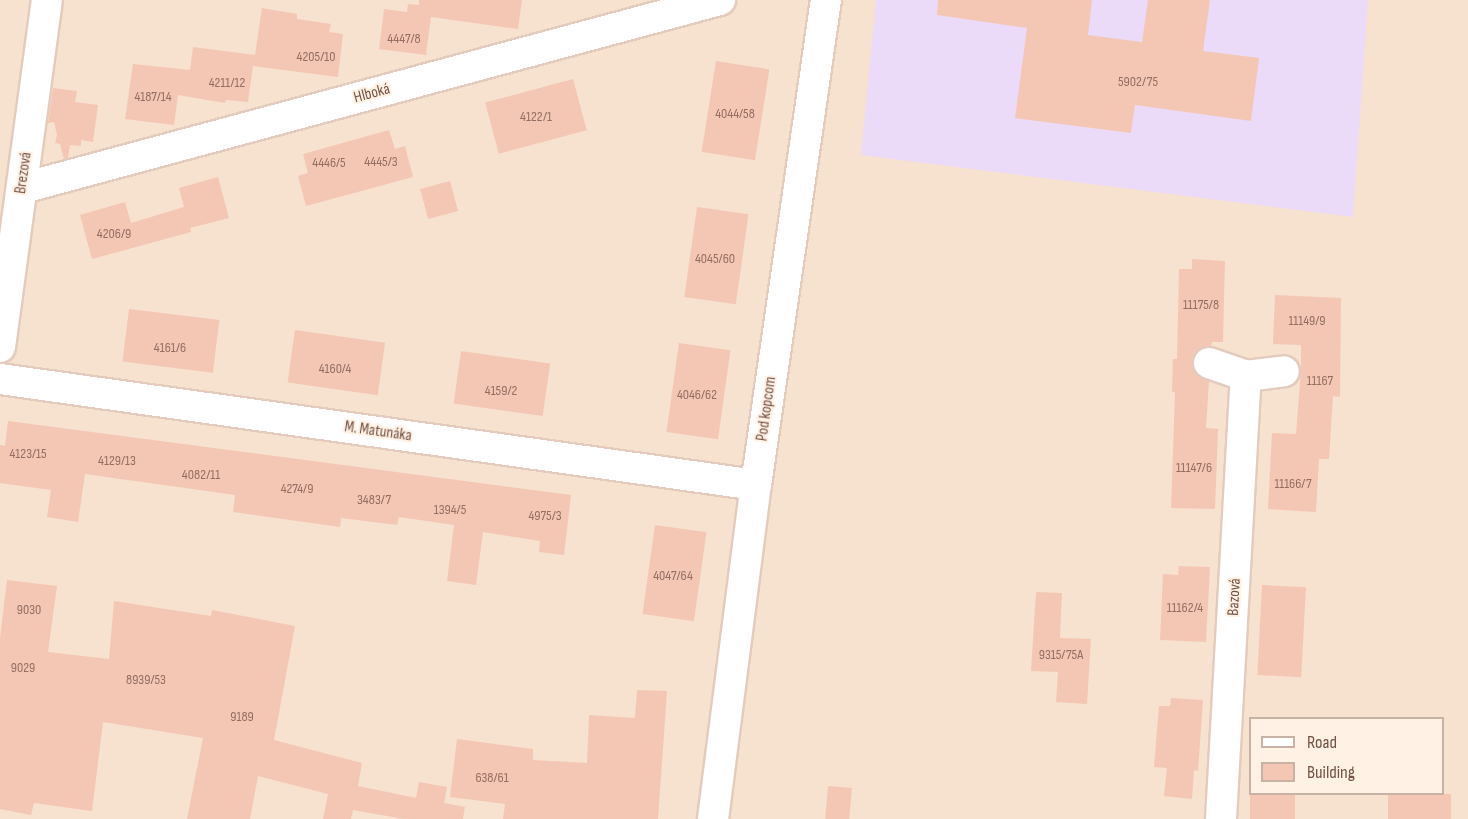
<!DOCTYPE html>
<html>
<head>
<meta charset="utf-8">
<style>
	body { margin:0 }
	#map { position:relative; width:1468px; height:819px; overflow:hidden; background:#fdeede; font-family:"Sofia Sans Condensed",sans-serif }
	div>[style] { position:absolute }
	.residential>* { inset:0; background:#f7e1cf }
	.education>* { inset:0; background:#ebdbf9 }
	.building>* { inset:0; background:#f4c7b4; transform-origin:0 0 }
	.roads { filter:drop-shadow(2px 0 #e3cbbd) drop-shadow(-2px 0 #e3cbbd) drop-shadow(0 2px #e3cbbd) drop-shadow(0 -2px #e3cbbd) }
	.street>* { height:30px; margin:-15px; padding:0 15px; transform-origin:15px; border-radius:15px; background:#fff }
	span { translate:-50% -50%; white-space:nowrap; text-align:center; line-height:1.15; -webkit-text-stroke:4.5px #fff2e5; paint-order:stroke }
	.number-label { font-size:14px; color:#946e61 }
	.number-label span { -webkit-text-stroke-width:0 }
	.street-label { font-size:16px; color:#745145 }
	.legend { position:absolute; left:1249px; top:717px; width:195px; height:78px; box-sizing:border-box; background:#fff2e5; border:2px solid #c7b2a5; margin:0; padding:8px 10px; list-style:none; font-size:18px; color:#745145 }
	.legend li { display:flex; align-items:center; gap:12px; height:30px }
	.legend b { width:30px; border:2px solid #c7b2a5 }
</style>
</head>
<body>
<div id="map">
	<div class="residential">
		<div style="clip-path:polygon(evenodd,0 0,1468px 0,1468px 819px,0 819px,0 0,1250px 718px,1442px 718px,1442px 794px,1250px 794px,1250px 718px)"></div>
	</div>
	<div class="education">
		<div style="clip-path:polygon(876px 0,1368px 0,1353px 217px,861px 155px)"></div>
	</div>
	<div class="building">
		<div style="clip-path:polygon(419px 0,522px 0,518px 29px,431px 17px,426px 55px,379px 49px,384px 9px,407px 12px,408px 4px,419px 5px)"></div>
		<div style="clip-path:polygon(938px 0,1092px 0,1088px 35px,1142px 42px,1148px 0,1210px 0,1203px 51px,1259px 58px,1251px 121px,1135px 105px,1131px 133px,1015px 118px,1027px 28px,937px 15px)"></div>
		<div style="clip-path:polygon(262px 8px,297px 14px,297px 19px,331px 24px,329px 32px,343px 34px,338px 77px,253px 66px,248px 102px,226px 100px,225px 103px,178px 95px,174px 125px,125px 119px,133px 64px,190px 70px,193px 47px,255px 55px)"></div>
		<div style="left:716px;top:61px;width:54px;height:92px;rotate:9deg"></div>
		<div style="left:573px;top:79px;width:53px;height:91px;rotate:75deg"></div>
		<div style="clip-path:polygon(53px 88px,77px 91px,75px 102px,98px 105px,93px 142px,81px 140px,81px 146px,70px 145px,68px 158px,64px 159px,60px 144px,55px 143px,57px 135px,54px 122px,48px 123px)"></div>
		<div style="clip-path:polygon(389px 130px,395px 149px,405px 146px,413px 177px,306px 206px,298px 176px,308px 173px,303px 154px)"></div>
		<div style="clip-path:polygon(218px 177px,229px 218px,190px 228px,191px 232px,92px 259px,80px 215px,125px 202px,131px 223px,184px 207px,179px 188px)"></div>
		<div style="left:450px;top:181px;width:31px;height:31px;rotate:75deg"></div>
		<div style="left:697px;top:207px;width:52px;height:91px;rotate:8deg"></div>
		<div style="clip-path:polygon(1192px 259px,1225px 261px,1223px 342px,1212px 342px,1211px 346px,1198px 350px,1193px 357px,1192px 366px,1196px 375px,1209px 381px,1206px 428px,1218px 429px,1215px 509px,1171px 508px,1175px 392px,1172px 392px,1173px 359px,1177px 359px,1179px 269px,1192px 269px)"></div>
		<div style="clip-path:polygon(1275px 295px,1341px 298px,1340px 397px,1333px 396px,1329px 459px,1319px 459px,1316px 512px,1268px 509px,1272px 433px,1296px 434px,1301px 369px,1301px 345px,1273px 344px)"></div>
		<div style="left:129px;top:309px;width:91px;height:53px;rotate:7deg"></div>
		<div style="left:295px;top:330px;width:91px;height:53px;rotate:8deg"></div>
		<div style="left:679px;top:343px;width:52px;height:90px;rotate:8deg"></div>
		<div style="left:461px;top:351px;width:90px;height:53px;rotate:8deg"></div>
		<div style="clip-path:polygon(8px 421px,571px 495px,564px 555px,539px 552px,540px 541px,483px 532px,476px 585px,447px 581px,454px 525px,399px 517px,397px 525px,341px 518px,340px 527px,233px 512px,235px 495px,85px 474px,78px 522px,47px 517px,51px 490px,0 483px,0 445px,5px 446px)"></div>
		<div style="left:655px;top:525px;width:52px;height:90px;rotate:8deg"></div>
		<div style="clip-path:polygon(1179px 566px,1210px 567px,1206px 642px,1160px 640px,1163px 574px,1178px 575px)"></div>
		<div style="clip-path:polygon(7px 580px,57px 586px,48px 652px,109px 659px,114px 601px,211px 616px,212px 610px,295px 626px,274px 740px,362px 763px,358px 786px,416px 798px,419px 782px,447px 787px,444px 803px,465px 807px,463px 819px,404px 819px,353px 810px,351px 819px,323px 819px,328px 794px,258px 776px,250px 819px,187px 819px,203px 738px,103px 722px,92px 811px,34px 803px,31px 815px,0 809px,0 638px)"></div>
		<div style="left:1262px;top:585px;width:44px;height:90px;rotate:3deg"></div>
		<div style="clip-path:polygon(1036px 592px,1062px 593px,1060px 638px,1091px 639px,1087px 704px,1056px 702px,1058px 672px,1031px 671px)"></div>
		<div style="clip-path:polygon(637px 690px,667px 691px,658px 819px,503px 819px,505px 804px,450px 797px,457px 739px,533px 749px,533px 760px,587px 763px,589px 715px,635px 718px)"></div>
		<div style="clip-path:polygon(1171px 698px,1203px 700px,1198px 771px,1194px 770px,1192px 799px,1164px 796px,1167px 768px,1154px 767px,1159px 706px,1170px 706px)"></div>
		<div style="left:828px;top:786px;width:24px;height:33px;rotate:5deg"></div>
		<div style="left:1250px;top:794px;width:45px;height:25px"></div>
		<div style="left:1388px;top:794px;width:63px;height:25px"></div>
	</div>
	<div class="roads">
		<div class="street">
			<div style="left:23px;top:188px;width:722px;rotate:-15.1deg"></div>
			<div style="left:0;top:347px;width:350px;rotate:-82.3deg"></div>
			<div style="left:1209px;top:363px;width:39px;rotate:19deg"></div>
			<div style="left:1246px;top:376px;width:38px;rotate:-7deg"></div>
			<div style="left:0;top:379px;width:763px;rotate:7.98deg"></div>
			<div style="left:713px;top:819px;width:337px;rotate:-82.7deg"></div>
			<div style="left:756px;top:485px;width:490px;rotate:-81.8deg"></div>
			<div style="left:1221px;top:819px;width:444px;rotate:-86.8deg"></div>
		</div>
	</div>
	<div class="number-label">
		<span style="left:404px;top:39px">4447/8</span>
		<span style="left:316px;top:57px">4205/10</span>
		<span style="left:1138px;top:82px">5902/75</span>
		<span style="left:227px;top:83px">4211/12</span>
		<span style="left:153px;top:97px">4187/14</span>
		<span style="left:735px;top:114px">4044/58</span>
		<span style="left:536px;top:117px">4122/1</span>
		<span style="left:381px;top:162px">4445/3</span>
		<span style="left:329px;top:163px">4446/5</span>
		<span style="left:114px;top:234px">4206/9</span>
		<span style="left:715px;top:259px">4045/60</span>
		<span style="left:1201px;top:305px">11175/8</span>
		<span style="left:1307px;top:321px">11149/9</span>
		<span style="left:170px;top:348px">4161/6</span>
		<span style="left:335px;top:369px">4160/4</span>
		<span style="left:1320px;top:381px">11167</span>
		<span style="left:501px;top:391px">4159/2</span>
		<span style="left:697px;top:395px">4046/62</span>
		<span style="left:28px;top:454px">4123/15</span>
		<span style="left:117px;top:461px">4129/13</span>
		<span style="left:1194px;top:468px">11147/6</span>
		<span style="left:201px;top:475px">4082/11</span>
		<span style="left:1293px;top:484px">11166/7</span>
		<span style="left:297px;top:489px">4274/9</span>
		<span style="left:374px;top:500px">3483/7</span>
		<span style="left:450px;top:510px">1394/5</span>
		<span style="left:545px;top:516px">4975/3</span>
		<span style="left:673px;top:576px">4047/64</span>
		<span style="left:1185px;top:608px">11162/4</span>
		<span style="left:29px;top:610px">9030</span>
		<span style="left:1061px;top:655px">9315/75A</span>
		<span style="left:23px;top:668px">9029</span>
		<span style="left:146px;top:680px">8939/53</span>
		<span style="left:242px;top:717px">9189</span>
		<span style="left:492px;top:778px">638/61</span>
	</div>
	<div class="street-label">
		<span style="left:372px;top:94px;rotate:-15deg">Hlboká</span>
		<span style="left:24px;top:173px;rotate:-82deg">Brezová</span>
		<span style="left:767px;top:409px;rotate:-82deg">Pod kopcom</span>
		<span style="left:378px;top:432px;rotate:8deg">M. Matunáka</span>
		<span style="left:1235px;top:597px;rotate:-87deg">Bazová</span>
	</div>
	<ul class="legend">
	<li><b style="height:8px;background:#fff"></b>Road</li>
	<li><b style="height:16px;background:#f4c7b4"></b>Building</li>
	</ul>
</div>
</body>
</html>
